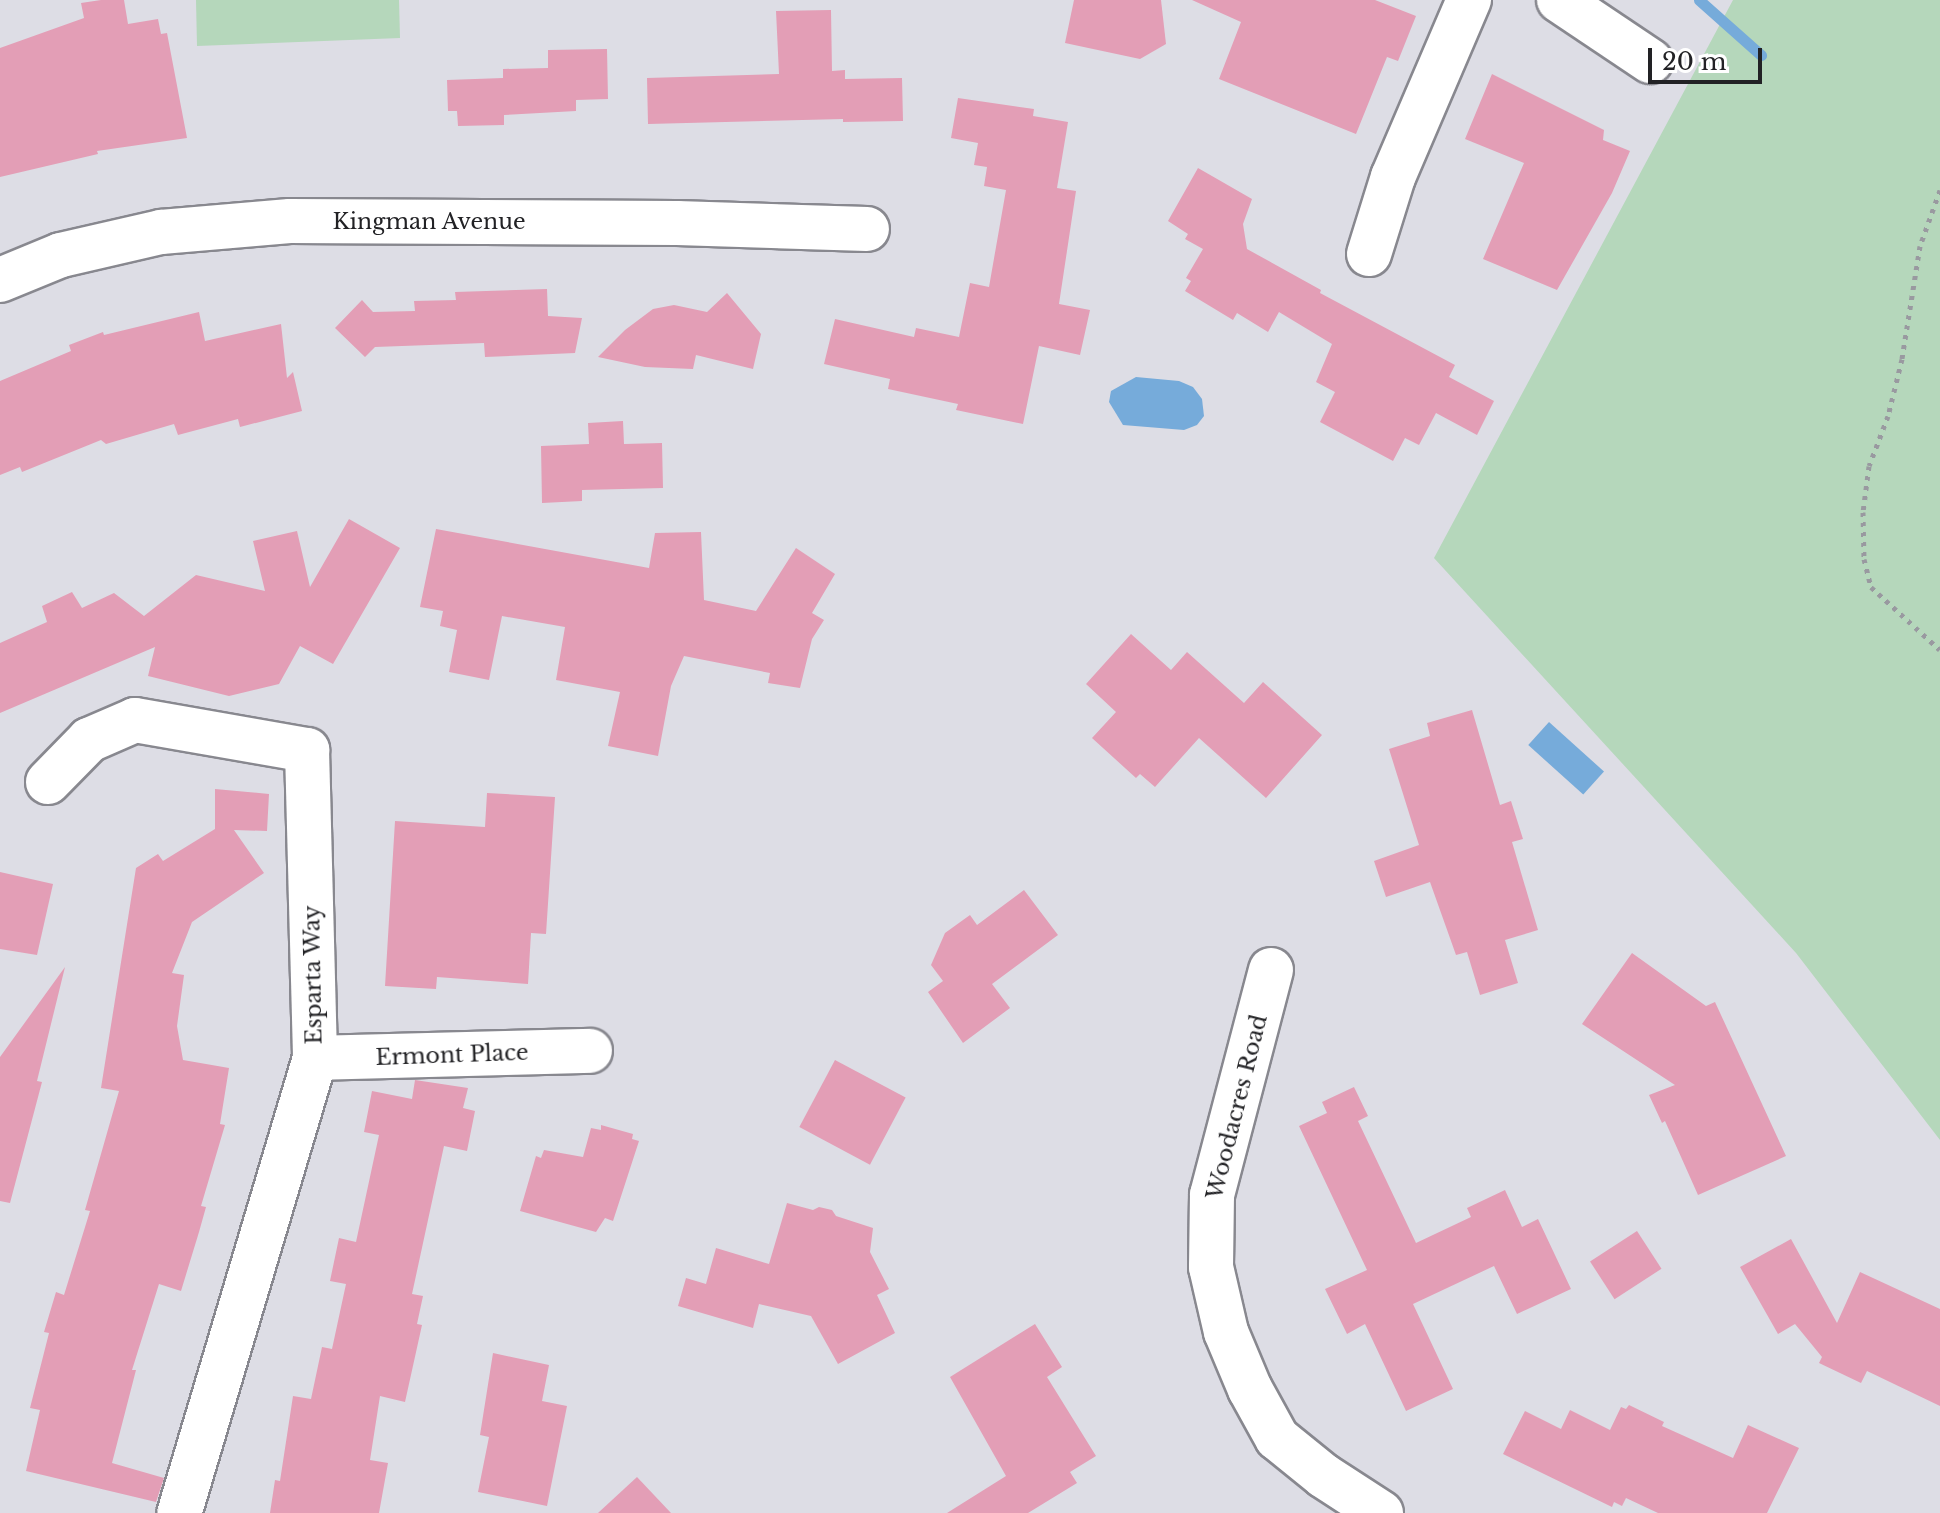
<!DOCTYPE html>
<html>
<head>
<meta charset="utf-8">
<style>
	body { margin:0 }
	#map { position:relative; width:1940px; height:1513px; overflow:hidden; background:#dddde5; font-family:"Libre Baskerville",serif }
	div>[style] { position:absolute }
	.green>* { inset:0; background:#b5d7bb }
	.water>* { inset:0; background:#76abda; transform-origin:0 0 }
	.stream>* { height:11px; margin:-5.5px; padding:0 5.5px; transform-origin:5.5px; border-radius:5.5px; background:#76abda }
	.building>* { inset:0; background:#e39eb6; transform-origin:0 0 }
	.path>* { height:5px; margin-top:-2.5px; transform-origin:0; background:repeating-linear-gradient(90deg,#9999a0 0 4px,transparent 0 10px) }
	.roads { filter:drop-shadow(2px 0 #88888f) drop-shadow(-2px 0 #88888f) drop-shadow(0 2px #88888f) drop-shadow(0 -2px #88888f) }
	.minor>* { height:44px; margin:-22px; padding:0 22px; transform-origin:22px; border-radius:22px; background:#fff }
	span { translate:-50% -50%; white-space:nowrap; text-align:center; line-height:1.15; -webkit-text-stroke:6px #fff; paint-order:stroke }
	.street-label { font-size:22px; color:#222225 }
	.scale { position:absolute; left:1648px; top:48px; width:114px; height:36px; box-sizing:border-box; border:4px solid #222225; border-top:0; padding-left:10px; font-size:24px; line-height:28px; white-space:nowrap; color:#222225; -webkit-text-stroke:6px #fff; paint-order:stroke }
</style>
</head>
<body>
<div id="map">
	<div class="green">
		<div style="clip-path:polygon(196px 0,399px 0,400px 38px,197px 46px)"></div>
		<div style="clip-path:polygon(1733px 0,1940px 0,1940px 1140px,1796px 953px,1434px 558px)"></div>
	</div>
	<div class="water">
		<div style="clip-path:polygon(1136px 377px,1179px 381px,1193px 387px,1202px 399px,1204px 416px,1197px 425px,1184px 430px,1123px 425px,1109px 402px,1111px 391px)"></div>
		<div style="left:1549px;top:722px;width:74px;height:31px;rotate:42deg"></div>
	</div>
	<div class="stream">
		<div style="left:1699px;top:0;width:83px;rotate:41.6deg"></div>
	</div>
	<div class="building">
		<div style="clip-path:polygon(101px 0,124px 0,128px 24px,158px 19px,161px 34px,167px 33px,187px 138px,97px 151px,98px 154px,0 177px,0 48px,84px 18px,81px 3px)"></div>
		<div style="clip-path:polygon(1074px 0,1161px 0,1166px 44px,1140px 59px,1065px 43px)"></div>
		<div style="clip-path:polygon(1192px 0,1375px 0,1416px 16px,1398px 61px,1387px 57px,1356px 134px,1219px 79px,1241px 22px)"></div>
		<div style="clip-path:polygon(831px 10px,832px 71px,845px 70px,845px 79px,902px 78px,903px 121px,843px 122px,843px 119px,648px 124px,647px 78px,779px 74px,776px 11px)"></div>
		<div style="clip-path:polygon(607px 49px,608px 99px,576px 100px,576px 111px,504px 115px,504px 125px,458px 126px,457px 111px,448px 111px,447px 80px,503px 78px,503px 69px,548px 68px,548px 50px)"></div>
		<div style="clip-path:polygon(1492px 74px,1604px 130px,1603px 140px,1630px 151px,1612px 193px,1557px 290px,1483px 259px,1524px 163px,1465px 139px)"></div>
		<div style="clip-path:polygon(958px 98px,1034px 109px,1033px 116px,1068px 122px,1057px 188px,1076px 191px,1059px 304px,1090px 310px,1080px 355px,1039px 346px,1023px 424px,956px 410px,958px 404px,888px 389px,890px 379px,824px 364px,835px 319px,914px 337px,916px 328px,959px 337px,970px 283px,989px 287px,1006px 190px,984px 186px,987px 167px,974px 165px,978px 143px,951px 138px)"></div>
		<div style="clip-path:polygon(1198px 168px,1252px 199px,1243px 224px,1247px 249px,1321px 290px,1320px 293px,1455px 365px,1449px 377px,1494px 401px,1477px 435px,1436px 413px,1419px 445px,1405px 438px,1393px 461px,1320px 422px,1335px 392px,1316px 382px,1332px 344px,1279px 312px,1268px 332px,1237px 313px,1233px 320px,1185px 291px,1191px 281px,1186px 278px,1203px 249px,1185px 239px,1188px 234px,1168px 221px)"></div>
		<div style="clip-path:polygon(547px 289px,548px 316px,582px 318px,575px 353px,485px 357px,484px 343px,375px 347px,365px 357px,335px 328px,362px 300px,373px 312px,415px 311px,414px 301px,456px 300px,455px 292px)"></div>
		<div style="clip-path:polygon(727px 293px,761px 334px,753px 369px,696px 355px,693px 369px,645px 367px,598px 357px,625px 330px,653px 309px,674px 305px,707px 312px)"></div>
		<div style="clip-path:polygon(199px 312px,205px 341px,281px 324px,287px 378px,293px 372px,302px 411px,240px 427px,238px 419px,178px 435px,174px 424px,106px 444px,101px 440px,22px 472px,20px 467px,0 475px,0 381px,71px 351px,69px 345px,103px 332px,104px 335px)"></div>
		<div style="clip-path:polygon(623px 421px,624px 444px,662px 443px,663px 488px,582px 490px,582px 501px,542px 503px,541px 446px,589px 444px,588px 423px)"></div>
		<div style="clip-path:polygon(349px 519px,400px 548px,333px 664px,300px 646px,279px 684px,229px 696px,148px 676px,155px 647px,0 713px,0 643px,47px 622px,42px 606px,72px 592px,82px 608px,114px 593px,144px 616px,196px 575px,265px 591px,253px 541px,297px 531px,310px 587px)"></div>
		<div style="clip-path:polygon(436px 529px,649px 568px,655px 533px,701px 532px,704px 600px,756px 611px,796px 548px,835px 574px,812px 613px,824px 620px,812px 639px,800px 688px,768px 683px,770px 673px,684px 656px,671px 686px,658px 756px,608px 746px,620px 692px,556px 680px,565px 627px,502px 616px,489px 680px,449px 672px,457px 630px,440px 626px,443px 611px,420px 607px)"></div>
		<div style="clip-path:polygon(1131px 634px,1171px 670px,1187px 652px,1244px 703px,1263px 682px,1322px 735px,1266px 798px,1199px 738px,1155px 787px,1140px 774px,1136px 778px,1092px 738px,1116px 712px,1086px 684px)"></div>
		<div style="clip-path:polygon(1472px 710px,1500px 805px,1511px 801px,1523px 839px,1512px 842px,1538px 930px,1505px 940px,1518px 983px,1480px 995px,1467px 952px,1456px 955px,1430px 882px,1386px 897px,1374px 861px,1419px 845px,1389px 749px,1430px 736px,1427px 723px)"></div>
		<div style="clip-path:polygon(215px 789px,269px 794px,267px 831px,234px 830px,264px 873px,192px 922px,172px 973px,184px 975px,177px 1026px,183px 1060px,229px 1068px,220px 1124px,225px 1125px,201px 1206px,206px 1207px,199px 1232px,181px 1291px,159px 1284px,132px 1370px,136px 1370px,112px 1463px,164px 1478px,156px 1502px,26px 1471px,40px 1410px,30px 1408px,49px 1333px,44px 1332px,56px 1292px,64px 1295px,90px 1211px,85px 1210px,119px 1091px,101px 1088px,136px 868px,158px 854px,163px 861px,215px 829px)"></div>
		<div style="clip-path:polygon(487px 793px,555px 797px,546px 934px,531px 933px,528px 984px,437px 977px,436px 989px,385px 986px,395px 821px,485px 827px)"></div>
		<div style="clip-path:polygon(0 872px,53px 884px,37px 955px,0 949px)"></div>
		<div style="clip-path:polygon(1024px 890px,1058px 935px,992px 984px,1010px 1008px,963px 1043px,928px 992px,943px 981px,931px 965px,945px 933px,970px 915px,977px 925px)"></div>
		<div style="clip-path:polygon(1632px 953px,1706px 1006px,1715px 1002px,1786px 1156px,1698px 1195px,1665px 1121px,1662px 1123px,1649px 1095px,1675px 1085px,1582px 1024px)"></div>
		<div style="clip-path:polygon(65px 967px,37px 1081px,42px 1082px,10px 1203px,0 1201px,0 1057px)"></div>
		<div style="left:835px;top:1060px;width:80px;height:76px;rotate:28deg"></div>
		<div style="clip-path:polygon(415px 1080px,468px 1088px,463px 1108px,475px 1111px,467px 1151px,444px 1146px,412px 1294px,423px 1296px,417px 1324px,422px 1325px,405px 1402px,380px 1396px,370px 1460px,388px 1463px,379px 1513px,270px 1513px,275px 1480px,280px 1481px,293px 1396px,311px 1399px,322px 1347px,332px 1349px,346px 1284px,330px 1281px,339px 1238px,356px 1242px,379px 1135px,364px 1132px,372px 1091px,412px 1099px)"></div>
		<div style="clip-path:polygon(1354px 1087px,1368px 1116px,1358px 1121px,1416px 1243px,1471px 1217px,1467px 1208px,1505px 1190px,1522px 1227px,1538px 1219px,1571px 1289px,1517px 1314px,1494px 1266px,1413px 1304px,1453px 1389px,1406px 1411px,1365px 1324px,1347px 1334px,1325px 1289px,1367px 1270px,1299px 1126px,1327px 1113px,1322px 1102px)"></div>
		<div style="clip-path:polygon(601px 1125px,633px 1134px,632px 1139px,639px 1141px,613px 1221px,605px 1218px,596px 1232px,520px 1211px,536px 1156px,541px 1158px,544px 1150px,583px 1157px,591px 1128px,601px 1130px)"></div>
		<div style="clip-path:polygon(787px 1203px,813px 1210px,819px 1207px,832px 1210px,836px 1216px,873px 1228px,870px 1252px,889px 1289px,877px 1295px,895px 1333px,838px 1364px,811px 1316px,759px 1304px,753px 1328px,678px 1306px,686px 1278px,706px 1284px,716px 1248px,769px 1264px)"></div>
		<div style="left:1637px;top:1231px;width:45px;height:56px;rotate:57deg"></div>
		<div style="clip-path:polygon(1791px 1239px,1837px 1323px,1860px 1272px,1940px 1309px,1940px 1406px,1867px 1371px,1861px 1383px,1819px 1363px,1822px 1357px,1795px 1324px,1778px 1334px,1740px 1267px)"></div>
		<div style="clip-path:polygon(1035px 1324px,1062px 1367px,1047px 1377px,1096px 1456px,1070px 1472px,1077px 1483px,1028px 1513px,947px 1513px,1006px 1476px,950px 1377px)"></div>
		<div style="clip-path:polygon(493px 1353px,549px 1365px,542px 1401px,567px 1406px,547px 1506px,478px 1492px,489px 1437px,480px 1435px)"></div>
		<div style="clip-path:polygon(1629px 1405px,1664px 1422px,1662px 1426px,1733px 1458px,1748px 1425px,1799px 1448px,1767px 1513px,1658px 1513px,1626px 1498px,1622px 1506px,1614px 1502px,1612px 1507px,1503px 1454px,1525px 1411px,1561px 1429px,1570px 1410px,1610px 1430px,1621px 1407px,1626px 1409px)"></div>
		<div style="clip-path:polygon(637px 1477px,671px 1513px,598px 1513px)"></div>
	</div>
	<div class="path">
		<div style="left:1940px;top:190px;width:59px;rotate:109.7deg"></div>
		<div style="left:1920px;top:246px;width:114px;rotate:99.1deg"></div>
		<div style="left:1902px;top:359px;width:59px;rotate:103.8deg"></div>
		<div style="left:1888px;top:416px;width:53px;rotate:110.8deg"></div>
		<div style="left:1869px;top:466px;width:46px;rotate:97.4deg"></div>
		<div style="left:1863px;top:512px;width:47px;rotate:88.8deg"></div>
		<div style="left:1864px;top:559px;width:29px;rotate:76deg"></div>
		<div style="left:1871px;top:587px;width:93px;rotate:42.4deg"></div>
	</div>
	<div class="roads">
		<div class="minor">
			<div style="left:1559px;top:0;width:110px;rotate:33.8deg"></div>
			<div style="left:1369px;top:254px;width:81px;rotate:-72.7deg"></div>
			<div style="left:1393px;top:177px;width:193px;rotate:-66.8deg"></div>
			<div style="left:0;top:280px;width:66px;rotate:-22.3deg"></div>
			<div style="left:61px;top:255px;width:103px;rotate:-13deg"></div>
			<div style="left:161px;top:232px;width:129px;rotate:-4.9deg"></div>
			<div style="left:290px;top:221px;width:387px;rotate:0.3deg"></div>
			<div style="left:677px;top:223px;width:190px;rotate:1.8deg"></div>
			<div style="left:48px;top:782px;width:59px;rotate:-45.7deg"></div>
			<div style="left:89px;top:740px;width:50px;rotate:-23.5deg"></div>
			<div style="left:135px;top:720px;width:175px;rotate:9.9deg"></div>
			<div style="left:307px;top:750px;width:308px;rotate:88.5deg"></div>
			<div style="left:315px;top:1058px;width:475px;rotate:106.6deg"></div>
			<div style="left:1271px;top:970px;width:233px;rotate:104.7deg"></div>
			<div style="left:1212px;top:1195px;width:72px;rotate:90.8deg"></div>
			<div style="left:1211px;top:1267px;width:67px;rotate:77deg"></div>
			<div style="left:1226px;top:1332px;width:62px;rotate:67.2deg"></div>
			<div style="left:1250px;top:1389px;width:56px;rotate:61.1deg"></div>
			<div style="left:1277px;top:1438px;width:60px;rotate:39deg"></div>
			<div style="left:1324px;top:1476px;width:68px;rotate:33deg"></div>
			<div style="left:315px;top:1058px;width:275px;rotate:-1.5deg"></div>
		</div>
	</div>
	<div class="street-label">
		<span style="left:429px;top:222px">Kingman Avenue</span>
		<span style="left:313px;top:975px;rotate:-91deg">Esparta Way</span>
		<span style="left:452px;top:1055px;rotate:-2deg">Ermont Place</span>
		<span style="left:1237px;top:1107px;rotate:-76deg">Woodacres Road</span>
	</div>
	<div class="scale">20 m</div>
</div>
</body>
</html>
